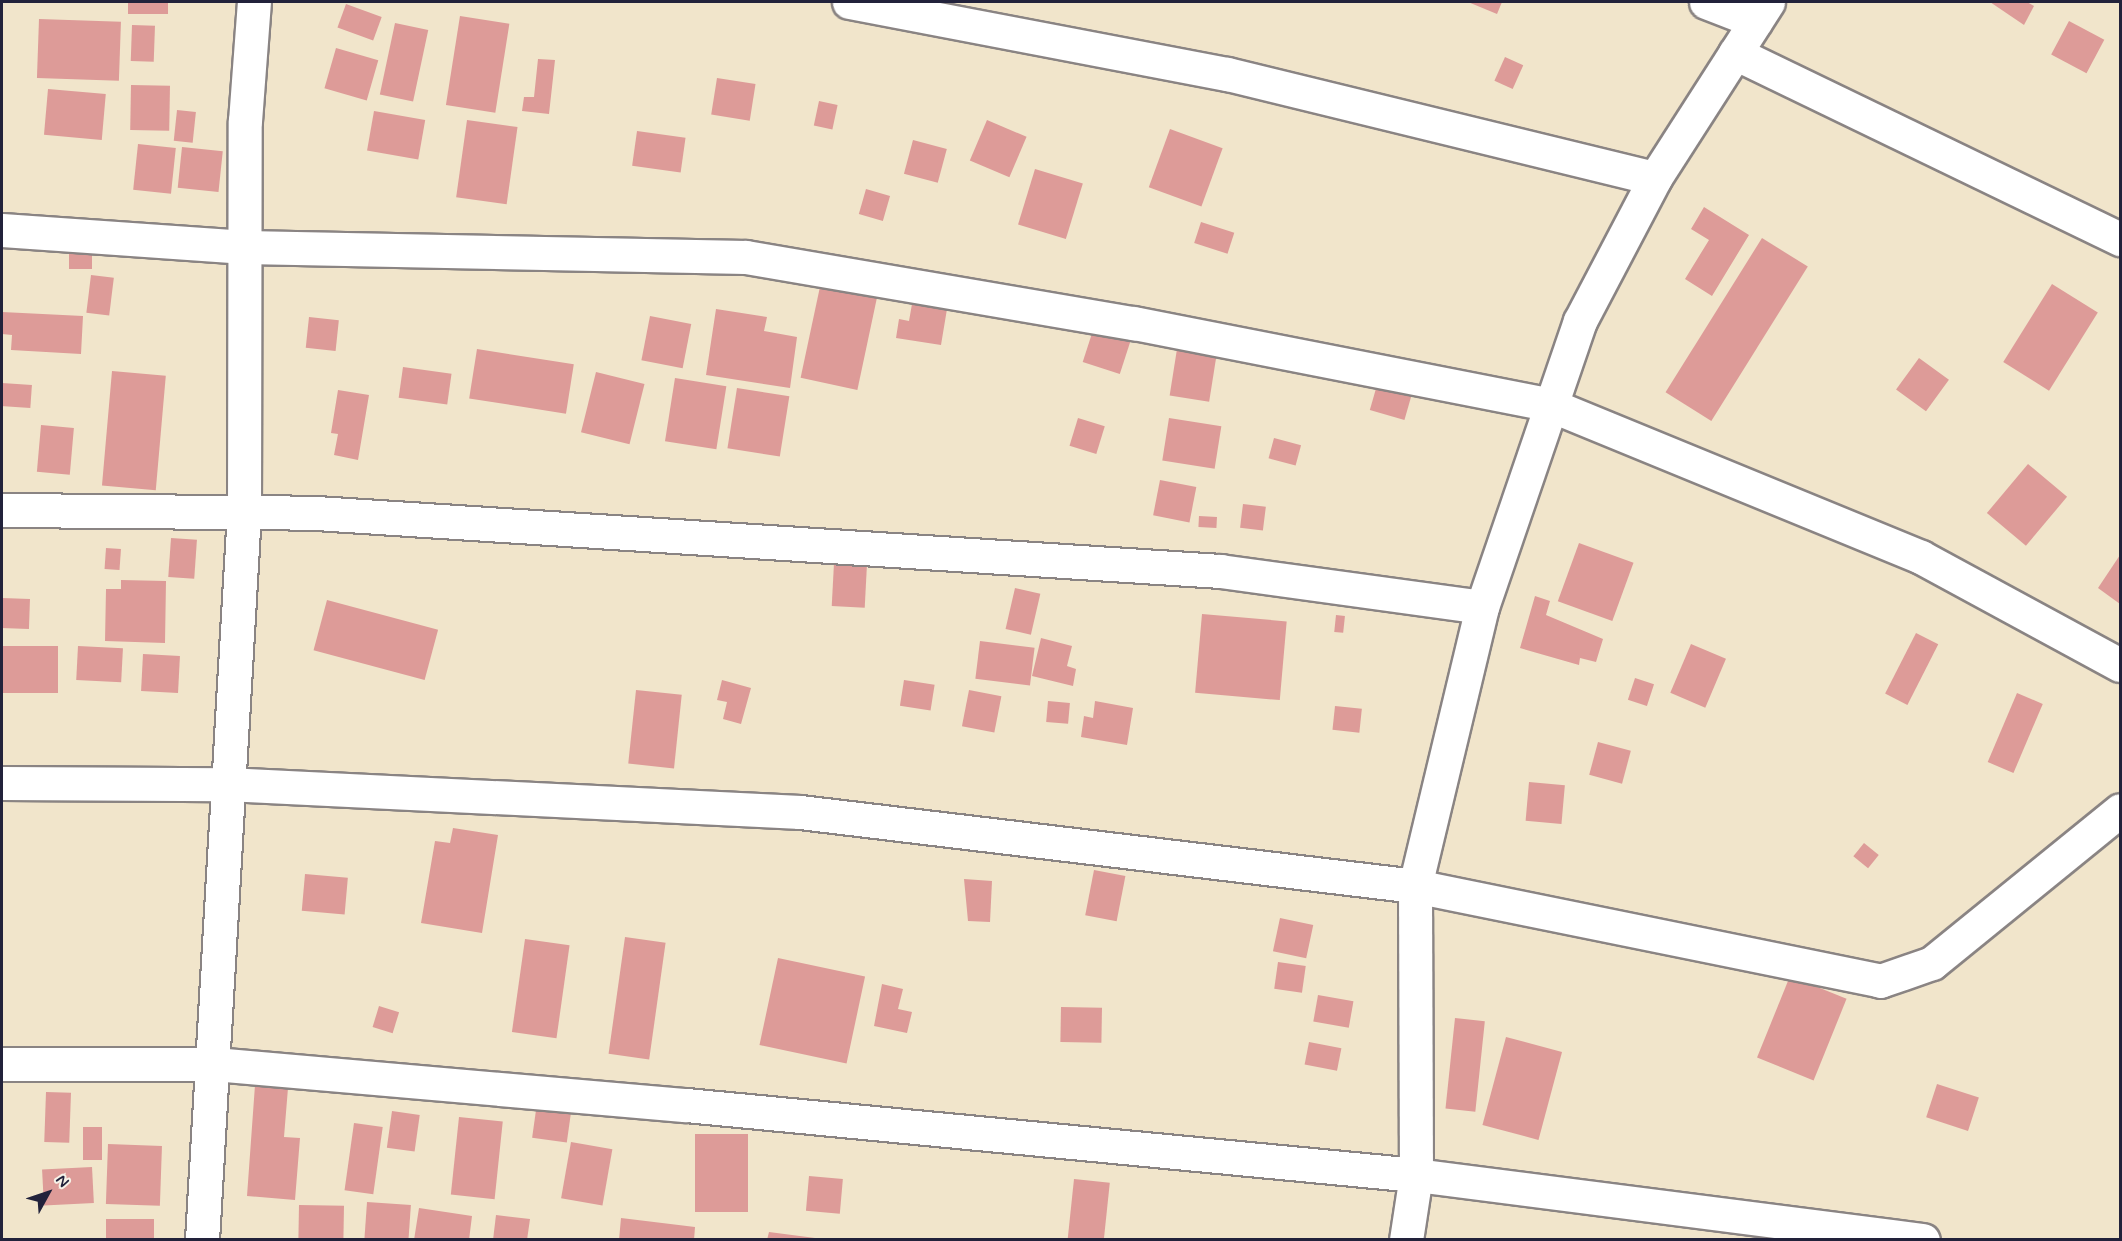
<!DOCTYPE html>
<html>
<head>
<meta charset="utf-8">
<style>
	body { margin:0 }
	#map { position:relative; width:2122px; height:1241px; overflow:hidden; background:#f1e5cb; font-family:Mynerve,sans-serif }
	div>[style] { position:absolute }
	.building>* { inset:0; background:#dd9b98; transform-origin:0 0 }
	.roads { filter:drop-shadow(2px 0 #8a8483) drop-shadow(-2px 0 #8a8483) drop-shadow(0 2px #8a8483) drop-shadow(0 -2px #8a8483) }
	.street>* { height:33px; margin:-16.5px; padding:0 16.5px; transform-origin:16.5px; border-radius:16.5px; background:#fff }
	span { translate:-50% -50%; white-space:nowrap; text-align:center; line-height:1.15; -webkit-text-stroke:6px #f7f3e8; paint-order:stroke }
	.frame { position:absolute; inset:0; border:3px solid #22223b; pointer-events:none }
	.north { position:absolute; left:18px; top:1163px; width:60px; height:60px; -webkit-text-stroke:4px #f7f3e8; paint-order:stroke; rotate:50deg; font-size:16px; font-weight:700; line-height:24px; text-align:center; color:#22223b }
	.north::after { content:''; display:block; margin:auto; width:21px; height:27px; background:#22223b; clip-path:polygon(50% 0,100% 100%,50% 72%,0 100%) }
</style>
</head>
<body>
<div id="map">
	<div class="building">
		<div style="left:128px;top:2px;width:40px;height:12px"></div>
		<div style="clip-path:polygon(1468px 2px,1502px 2px,1497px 14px)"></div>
		<div style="clip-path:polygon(1990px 2px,2027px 2px,2034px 6px,2024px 25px)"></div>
		<div style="left:346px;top:4px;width:38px;height:25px;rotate:20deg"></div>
		<div style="left:460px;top:16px;width:50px;height:90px;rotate:9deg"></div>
		<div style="left:39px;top:19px;width:82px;height:59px;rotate:2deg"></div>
		<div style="left:2069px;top:21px;width:40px;height:38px;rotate:28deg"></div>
		<div style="left:395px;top:23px;width:34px;height:73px;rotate:12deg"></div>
		<div style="left:132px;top:25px;width:23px;height:36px;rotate:2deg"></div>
		<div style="left:336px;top:48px;width:44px;height:42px;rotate:16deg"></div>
		<div style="left:1505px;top:57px;width:20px;height:26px;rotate:24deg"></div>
		<div style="clip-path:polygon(538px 59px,555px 60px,549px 114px,522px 111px,524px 97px,534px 97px)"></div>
		<div style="left:717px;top:78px;width:39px;height:37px;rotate:9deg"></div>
		<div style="left:131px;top:85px;width:39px;height:45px;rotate:1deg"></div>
		<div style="left:48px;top:89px;width:58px;height:46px;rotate:5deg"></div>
		<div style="left:819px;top:101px;width:19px;height:25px;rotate:12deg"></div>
		<div style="left:177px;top:110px;width:19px;height:31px;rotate:6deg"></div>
		<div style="left:374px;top:111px;width:52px;height:40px;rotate:10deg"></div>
		<div style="left:467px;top:120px;width:51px;height:78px;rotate:8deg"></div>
		<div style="left:987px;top:120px;width:43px;height:44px;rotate:23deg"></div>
		<div style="left:1170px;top:129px;width:56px;height:62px;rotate:20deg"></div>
		<div style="left:637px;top:131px;width:49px;height:35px;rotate:8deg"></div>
		<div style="left:913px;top:140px;width:35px;height:35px;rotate:15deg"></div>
		<div style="left:138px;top:144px;width:38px;height:46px;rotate:6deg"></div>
		<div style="left:182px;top:147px;width:41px;height:41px;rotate:6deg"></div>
		<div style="left:1035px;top:169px;width:50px;height:58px;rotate:17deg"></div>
		<div style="left:866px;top:189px;width:25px;height:26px;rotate:16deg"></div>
		<div style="clip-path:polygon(1704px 207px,1749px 235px,1712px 296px,1685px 279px,1709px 240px,1691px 229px)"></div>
		<div style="left:1201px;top:222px;width:35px;height:22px;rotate:18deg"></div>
		<div style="left:1762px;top:238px;width:54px;height:182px;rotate:32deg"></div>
		<div style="left:69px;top:246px;width:23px;height:23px"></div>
		<div style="left:91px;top:275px;width:23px;height:38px;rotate:7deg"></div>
		<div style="left:821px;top:282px;width:58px;height:98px;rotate:12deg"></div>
		<div style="left:2052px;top:284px;width:54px;height:92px;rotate:32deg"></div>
		<div style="clip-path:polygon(912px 304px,947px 309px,941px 345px,896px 338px,899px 319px,909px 321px)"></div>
		<div style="clip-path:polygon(716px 309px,767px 317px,764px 331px,797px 337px,790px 388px,706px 375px)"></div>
		<div style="clip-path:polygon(2px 312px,83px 316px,81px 354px,11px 350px,12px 335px,2px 334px)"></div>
		<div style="left:650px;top:316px;width:42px;height:45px;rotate:11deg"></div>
		<div style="left:309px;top:317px;width:30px;height:31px;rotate:6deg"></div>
		<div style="left:1096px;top:321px;width:39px;height:43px;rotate:18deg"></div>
		<div style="left:477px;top:349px;width:98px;height:50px;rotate:9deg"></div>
		<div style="left:1177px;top:349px;width:40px;height:47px;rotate:9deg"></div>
		<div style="left:1919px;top:358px;width:37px;height:39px;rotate:36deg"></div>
		<div style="left:403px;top:367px;width:49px;height:31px;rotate:8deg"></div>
		<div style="left:112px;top:371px;width:54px;height:115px;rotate:5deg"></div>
		<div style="left:596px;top:372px;width:50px;height:62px;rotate:14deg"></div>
		<div style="left:675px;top:378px;width:52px;height:64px;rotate:9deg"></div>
		<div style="left:2px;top:383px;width:30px;height:23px;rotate:4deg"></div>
		<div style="left:1377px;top:385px;width:36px;height:26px;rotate:16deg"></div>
		<div style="left:737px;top:388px;width:53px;height:61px;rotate:9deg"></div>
		<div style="clip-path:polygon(338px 390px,369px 395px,358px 460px,334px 455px,338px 434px,331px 433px)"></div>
		<div style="left:1078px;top:418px;width:28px;height:29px;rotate:17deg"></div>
		<div style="left:1169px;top:418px;width:53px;height:43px;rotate:9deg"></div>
		<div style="left:41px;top:425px;width:33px;height:47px;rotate:5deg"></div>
		<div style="left:1274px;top:438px;width:28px;height:21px;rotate:15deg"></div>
		<div style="left:2028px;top:464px;width:51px;height:64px;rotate:40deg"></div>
		<div style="left:1160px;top:480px;width:37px;height:36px;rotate:11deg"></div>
		<div style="left:1243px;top:504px;width:23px;height:24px;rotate:7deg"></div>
		<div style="left:1199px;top:516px;width:18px;height:11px;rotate:3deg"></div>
		<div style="left:171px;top:538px;width:26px;height:39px;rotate:4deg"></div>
		<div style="left:1579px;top:543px;width:58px;height:62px;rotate:20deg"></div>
		<div style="left:106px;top:548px;width:15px;height:21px;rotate:4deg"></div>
		<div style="clip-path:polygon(2120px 555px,2120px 604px,2098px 588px)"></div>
		<div style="left:834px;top:563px;width:33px;height:43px;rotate:3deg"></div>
		<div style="clip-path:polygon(121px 580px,166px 581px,165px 643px,105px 641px,106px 589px,121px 589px)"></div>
		<div style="left:1015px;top:588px;width:26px;height:42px;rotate:13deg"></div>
		<div style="clip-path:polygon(1535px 596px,1550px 601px,1546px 615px,1603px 639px,1596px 662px,1580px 658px,1579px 665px,1520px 648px)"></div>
		<div style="left:2px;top:598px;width:28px;height:30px;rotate:2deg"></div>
		<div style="left:327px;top:600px;width:115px;height:52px;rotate:15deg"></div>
		<div style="left:1202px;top:614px;width:85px;height:79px;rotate:5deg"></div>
		<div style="left:1336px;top:615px;width:9px;height:17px;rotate:6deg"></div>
		<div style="left:1916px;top:633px;width:25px;height:68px;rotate:27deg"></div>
		<div style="clip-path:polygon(1041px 638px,1072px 646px,1067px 666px,1076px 669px,1073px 686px,1032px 676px)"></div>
		<div style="left:980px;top:641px;width:55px;height:38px;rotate:7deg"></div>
		<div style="left:1691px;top:644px;width:38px;height:53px;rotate:23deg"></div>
		<div style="left:2px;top:646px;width:56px;height:47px"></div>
		<div style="left:78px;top:646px;width:45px;height:34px;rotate:3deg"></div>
		<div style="left:143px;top:654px;width:37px;height:37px;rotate:3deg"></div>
		<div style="left:1635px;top:678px;width:20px;height:23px;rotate:18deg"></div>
		<div style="clip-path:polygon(722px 680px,751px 688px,741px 724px,723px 719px,727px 702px,717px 700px)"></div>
		<div style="left:904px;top:680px;width:31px;height:26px;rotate:9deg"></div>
		<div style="left:636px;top:690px;width:46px;height:74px;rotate:6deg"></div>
		<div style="left:969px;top:690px;width:33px;height:37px;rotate:11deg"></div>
		<div style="left:2017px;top:693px;width:28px;height:75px;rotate:23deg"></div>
		<div style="left:1048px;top:701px;width:22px;height:21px;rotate:5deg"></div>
		<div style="clip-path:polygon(1095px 701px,1133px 708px,1127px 745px,1081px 737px,1084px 716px,1093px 718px)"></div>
		<div style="left:1335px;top:706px;width:27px;height:24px;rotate:6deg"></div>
		<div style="left:1598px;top:742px;width:34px;height:34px;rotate:15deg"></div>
		<div style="left:1529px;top:782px;width:36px;height:39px;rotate:5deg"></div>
		<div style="clip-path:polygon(453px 828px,498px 835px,482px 933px,421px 923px,435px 841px,450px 843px)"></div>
		<div style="left:1864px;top:843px;width:19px;height:17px;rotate:39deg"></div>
		<div style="left:1094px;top:870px;width:32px;height:46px;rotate:11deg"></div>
		<div style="left:305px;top:874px;width:43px;height:37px;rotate:5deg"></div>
		<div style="clip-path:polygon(964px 879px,992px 881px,990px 922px,968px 921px)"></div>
		<div style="left:1280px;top:918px;width:34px;height:34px;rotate:12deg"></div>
		<div style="left:625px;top:937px;width:41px;height:118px;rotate:8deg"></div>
		<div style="left:525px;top:939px;width:45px;height:94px;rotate:8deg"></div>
		<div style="left:778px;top:958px;width:89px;height:89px;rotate:12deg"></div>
		<div style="left:1278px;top:962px;width:28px;height:27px;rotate:8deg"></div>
		<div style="left:1790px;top:976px;width:61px;height:88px;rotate:22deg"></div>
		<div style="clip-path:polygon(882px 984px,903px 989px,898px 1009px,912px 1012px,907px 1033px,874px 1026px)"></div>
		<div style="left:1318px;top:995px;width:36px;height:27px;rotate:10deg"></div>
		<div style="left:379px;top:1006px;width:21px;height:22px;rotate:17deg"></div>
		<div style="left:1061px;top:1007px;width:41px;height:35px;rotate:1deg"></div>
		<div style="left:1455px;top:1018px;width:30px;height:91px;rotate:6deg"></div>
		<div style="left:1506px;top:1037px;width:58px;height:91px;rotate:15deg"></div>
		<div style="left:1309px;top:1042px;width:33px;height:23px;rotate:11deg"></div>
		<div style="left:1937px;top:1084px;width:44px;height:35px;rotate:18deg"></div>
		<div style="clip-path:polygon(255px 1085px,288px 1088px,284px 1137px,300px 1138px,295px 1200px,247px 1196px)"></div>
		<div style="left:46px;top:1092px;width:25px;height:50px;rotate:2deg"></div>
		<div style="left:537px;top:1103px;width:35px;height:35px;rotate:8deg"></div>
		<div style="left:392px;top:1111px;width:28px;height:37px;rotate:8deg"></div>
		<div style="left:459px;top:1117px;width:44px;height:78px;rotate:6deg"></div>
		<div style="left:354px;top:1123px;width:29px;height:68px;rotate:8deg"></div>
		<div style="left:83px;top:1127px;width:19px;height:33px"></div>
		<div style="left:695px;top:1134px;width:53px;height:78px"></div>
		<div style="left:571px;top:1142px;width:42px;height:57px;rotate:10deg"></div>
		<div style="left:108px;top:1144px;width:54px;height:60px;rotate:2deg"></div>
		<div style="left:92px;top:1167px;width:36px;height:50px;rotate:87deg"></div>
		<div style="left:809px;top:1176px;width:34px;height:35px;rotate:5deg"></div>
		<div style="left:1074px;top:1179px;width:36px;height:61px;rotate:6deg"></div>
		<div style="left:367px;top:1202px;width:44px;height:38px;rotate:4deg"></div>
		<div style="left:299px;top:1205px;width:45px;height:35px;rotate:1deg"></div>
		<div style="clip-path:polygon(419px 1208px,472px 1216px,469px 1240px,414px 1240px)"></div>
		<div style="clip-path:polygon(496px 1215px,530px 1219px,527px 1240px,493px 1240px)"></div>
		<div style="clip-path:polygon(621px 1218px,695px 1227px,694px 1240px,619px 1240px)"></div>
		<div style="left:154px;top:1219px;width:21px;height:48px;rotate:90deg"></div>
		<div style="clip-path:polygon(769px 1232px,815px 1238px,815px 1240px,767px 1240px)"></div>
	</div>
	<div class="roads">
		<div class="street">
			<div style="left:849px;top:2px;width:385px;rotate:10.8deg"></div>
			<div style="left:1227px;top:74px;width:440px;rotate:13.7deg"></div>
			<div style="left:1706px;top:2px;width:53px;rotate:21.2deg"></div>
			<div style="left:1735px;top:53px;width:428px;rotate:25.8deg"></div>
			<div style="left:2px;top:230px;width:244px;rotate:4deg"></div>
			<div style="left:245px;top:247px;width:501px;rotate:1.14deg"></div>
			<div style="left:746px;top:257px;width:394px;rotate:9.7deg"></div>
			<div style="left:1134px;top:323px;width:422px;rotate:11.1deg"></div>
			<div style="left:1548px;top:404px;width:403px;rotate:22.3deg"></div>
			<div style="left:1921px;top:557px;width:226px;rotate:28.5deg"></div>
			<div style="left:2px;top:510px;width:314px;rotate:0.5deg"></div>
			<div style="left:316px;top:513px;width:906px;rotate:3.67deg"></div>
			<div style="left:1220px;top:571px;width:264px;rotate:7.8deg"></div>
			<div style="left:2px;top:783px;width:224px;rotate:0.3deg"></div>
			<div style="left:226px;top:784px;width:575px;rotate:2.79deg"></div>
			<div style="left:800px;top:812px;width:619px;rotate:6.86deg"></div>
			<div style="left:1415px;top:886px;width:475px;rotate:11.5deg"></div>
			<div style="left:1880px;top:981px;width:55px;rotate:-19.1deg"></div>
			<div style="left:1932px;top:963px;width:242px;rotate:-39.1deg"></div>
			<div style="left:2px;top:1064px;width:212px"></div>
			<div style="left:214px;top:1064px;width:474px;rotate:5deg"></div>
			<div style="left:686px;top:1105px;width:733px;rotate:5.48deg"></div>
			<div style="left:1416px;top:1175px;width:511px;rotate:7.31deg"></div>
			<div style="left:202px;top:1240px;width:730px;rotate:-86.7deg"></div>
			<div style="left:244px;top:511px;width:390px;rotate:-89.9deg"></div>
			<div style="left:245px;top:121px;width:119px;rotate:-85.7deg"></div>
			<div style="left:1406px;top:1240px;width:66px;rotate:-81.3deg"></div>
			<div style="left:1416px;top:1175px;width:289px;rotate:-90.2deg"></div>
			<div style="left:1415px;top:886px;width:287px;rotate:-76.5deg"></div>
			<div style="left:1482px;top:607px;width:302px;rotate:-71.1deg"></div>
			<div style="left:1580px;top:321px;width:161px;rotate:-62.3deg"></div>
			<div style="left:1655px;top:178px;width:209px;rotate:-57.3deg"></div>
		</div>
	</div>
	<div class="frame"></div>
	<div class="north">N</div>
</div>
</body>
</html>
